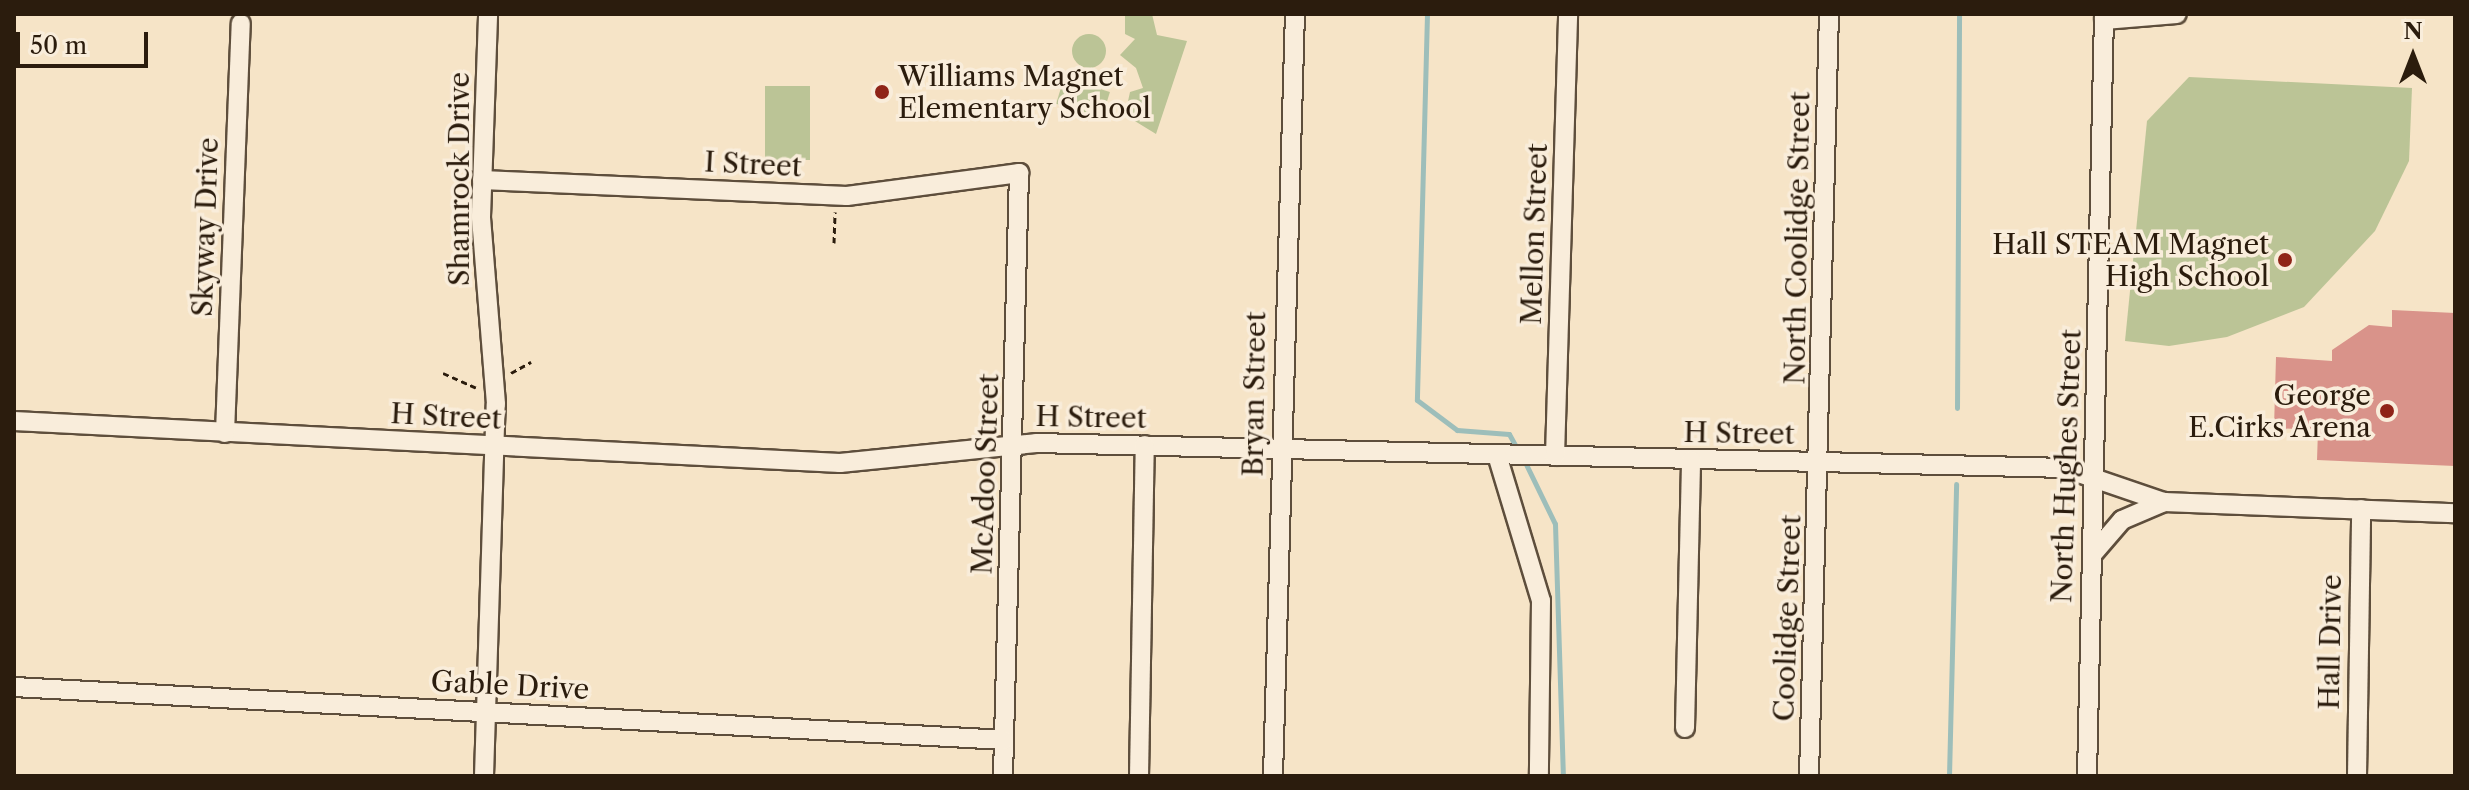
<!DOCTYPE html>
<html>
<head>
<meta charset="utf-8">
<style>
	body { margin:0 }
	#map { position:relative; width:2469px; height:790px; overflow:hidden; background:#f6e4c7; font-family:"Libre Caslon Text",serif }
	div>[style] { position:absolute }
	.green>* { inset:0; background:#bbc496; transform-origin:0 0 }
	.round { border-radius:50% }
	.stream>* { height:5px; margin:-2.5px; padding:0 2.5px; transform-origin:2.5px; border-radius:2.5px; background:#9dbeba }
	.building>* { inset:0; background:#d9938a }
	.path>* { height:3px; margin-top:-1.5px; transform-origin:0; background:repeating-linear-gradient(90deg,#2b1c0d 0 6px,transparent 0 10px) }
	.roads { filter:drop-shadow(2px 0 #5e4e3c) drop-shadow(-2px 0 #5e4e3c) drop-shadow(0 2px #5e4e3c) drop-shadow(0 -2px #5e4e3c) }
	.minor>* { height:18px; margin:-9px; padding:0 9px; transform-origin:9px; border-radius:9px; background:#f9eddb }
	.dots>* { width:22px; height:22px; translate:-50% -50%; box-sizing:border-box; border:4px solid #f9eddb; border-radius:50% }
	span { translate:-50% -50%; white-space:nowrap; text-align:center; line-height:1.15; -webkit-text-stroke:7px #f9eddb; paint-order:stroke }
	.poi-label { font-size:28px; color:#2b1c0d }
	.left { translate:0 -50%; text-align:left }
	.right { translate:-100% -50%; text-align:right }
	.street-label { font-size:28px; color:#2b1c0d }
	.frame { position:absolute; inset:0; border:16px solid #2b1c0d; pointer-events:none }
	.north { position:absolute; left:2373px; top:16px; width:80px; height:80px; -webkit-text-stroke:6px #f9eddb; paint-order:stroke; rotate:0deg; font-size:22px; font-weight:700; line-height:32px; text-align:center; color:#2b1c0d }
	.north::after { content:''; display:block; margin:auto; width:28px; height:36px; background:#2b1c0d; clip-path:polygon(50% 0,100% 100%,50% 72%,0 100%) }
	.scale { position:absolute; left:16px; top:32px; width:132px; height:36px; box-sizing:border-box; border:4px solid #2b1c0d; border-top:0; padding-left:10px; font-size:24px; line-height:28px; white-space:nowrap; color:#2b1c0d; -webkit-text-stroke:6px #f9eddb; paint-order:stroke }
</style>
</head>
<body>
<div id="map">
	<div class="green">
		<div style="clip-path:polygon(1125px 14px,1152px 14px,1157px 35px,1187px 41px,1156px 134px,1125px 115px,1130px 92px,1143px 88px,1136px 68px,1120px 55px,1135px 39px,1125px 34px)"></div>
		<div class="round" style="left:1072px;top:34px;width:34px;height:34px"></div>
		<div style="clip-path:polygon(2189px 77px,2412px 88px,2409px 161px,2375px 231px,2304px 307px,2227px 337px,2169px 346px,2125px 341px,2147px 121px)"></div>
		<div style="left:1064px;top:78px;width:48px;height:27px;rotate:17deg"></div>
		<div style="left:765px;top:86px;width:45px;height:74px"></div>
	</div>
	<div class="stream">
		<div style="left:1427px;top:14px;width:386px;rotate:91.5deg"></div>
		<div style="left:1417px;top:400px;width:50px;rotate:36.9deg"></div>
		<div style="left:1457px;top:430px;width:52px;rotate:4.4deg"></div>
		<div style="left:1509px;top:434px;width:18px;rotate:61deg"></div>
		<div style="left:1957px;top:408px;width:394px;rotate:-89.7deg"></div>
		<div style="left:1523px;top:458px;width:73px;rotate:64.1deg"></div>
		<div style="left:1555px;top:524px;width:252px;rotate:88.2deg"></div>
		<div style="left:1949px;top:776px;width:292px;rotate:-88.6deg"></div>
	</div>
	<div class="building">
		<div style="clip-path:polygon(2392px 310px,2455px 313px,2455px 466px,2317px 460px,2318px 430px,2274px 428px,2276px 357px,2332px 361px,2332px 350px,2369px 325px,2392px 327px)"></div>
	</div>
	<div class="path">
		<div style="left:834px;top:243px;width:31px;rotate:-88deg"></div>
		<div style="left:443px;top:373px;width:36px;rotate:24deg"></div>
		<div style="left:511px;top:373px;width:23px;rotate:-29deg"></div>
	</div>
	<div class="roads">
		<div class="minor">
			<div style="left:2104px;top:20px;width:73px;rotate:-4.7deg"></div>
			<div style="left:482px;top:180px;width:365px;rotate:2.5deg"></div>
			<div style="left:847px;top:196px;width:174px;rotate:-7.6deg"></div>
			<div style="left:1019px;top:173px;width:603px;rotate:91.52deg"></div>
			<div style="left:14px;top:421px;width:827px;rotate:2.91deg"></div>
			<div style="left:840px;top:463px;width:197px;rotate:-5.8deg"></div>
			<div style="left:1036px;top:443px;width:1028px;rotate:1.39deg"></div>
			<div style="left:2064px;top:468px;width:106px;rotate:18.8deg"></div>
			<div style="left:2164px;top:502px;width:291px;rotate:2.2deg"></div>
			<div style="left:225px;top:433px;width:410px;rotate:-87.8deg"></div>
			<div style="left:1497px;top:455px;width:152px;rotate:73.2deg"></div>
			<div style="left:1541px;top:601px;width:175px;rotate:90.7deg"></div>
			<div style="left:1555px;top:456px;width:442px;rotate:-88.3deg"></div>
			<div style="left:2092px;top:555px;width:46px;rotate:-49.4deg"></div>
			<div style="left:2122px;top:520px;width:46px;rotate:-23.2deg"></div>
			<div style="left:14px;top:687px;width:991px;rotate:3.06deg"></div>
			<div style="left:1685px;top:728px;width:268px;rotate:-88.7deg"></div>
			<div style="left:484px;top:776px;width:372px;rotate:-88.2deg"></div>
			<div style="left:496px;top:404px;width:188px;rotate:-94.6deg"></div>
			<div style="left:481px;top:217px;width:203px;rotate:-88deg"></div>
			<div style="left:1139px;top:776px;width:331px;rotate:-89deg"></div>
			<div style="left:1273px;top:776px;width:762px;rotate:-88.35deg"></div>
			<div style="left:1809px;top:776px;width:762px;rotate:-88.5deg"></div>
			<div style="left:2087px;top:776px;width:762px;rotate:-88.72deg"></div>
			<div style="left:2357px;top:776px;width:267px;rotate:-89.1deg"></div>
		</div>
	</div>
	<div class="dots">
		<div style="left:882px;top:92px;background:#8f2418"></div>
		<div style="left:2285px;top:260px;background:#8f2418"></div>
		<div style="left:2387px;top:411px;background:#8f2418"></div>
	</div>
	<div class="poi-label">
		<span class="left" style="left:898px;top:92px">Williams Magnet<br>Elementary School</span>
		<span class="right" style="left:2269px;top:260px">Hall STEAM Magnet<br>High School</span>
		<span class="right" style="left:2371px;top:411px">George<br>E.Cirks Arena</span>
	</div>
	<div class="street-label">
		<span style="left:753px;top:164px;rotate:3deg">I Street</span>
		<span style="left:459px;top:179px;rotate:-90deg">Shamrock Drive</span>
		<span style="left:205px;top:227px;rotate:-88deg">Skyway Drive</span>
		<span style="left:1534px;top:234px;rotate:-88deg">Mellon Street</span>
		<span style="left:1797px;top:238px;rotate:-89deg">North Coolidge Street</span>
		<span style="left:1254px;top:394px;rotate:-89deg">Bryan Street</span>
		<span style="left:446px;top:416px;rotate:3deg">H Street</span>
		<span style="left:1091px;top:417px;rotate:1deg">H Street</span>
		<span style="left:1739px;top:433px;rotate:1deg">H Street</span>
		<span style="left:2066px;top:466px;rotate:-88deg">North Hughes Street</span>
		<span style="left:985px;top:474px;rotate:-88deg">McAdoo Street</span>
		<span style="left:1787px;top:618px;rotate:-88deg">Coolidge Street</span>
		<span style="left:2330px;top:642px;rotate:-89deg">Hall Drive</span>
		<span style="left:510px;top:685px;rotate:3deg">Gable Drive</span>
	</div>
	<div class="frame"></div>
	<div class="north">N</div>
	<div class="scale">50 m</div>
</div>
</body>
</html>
